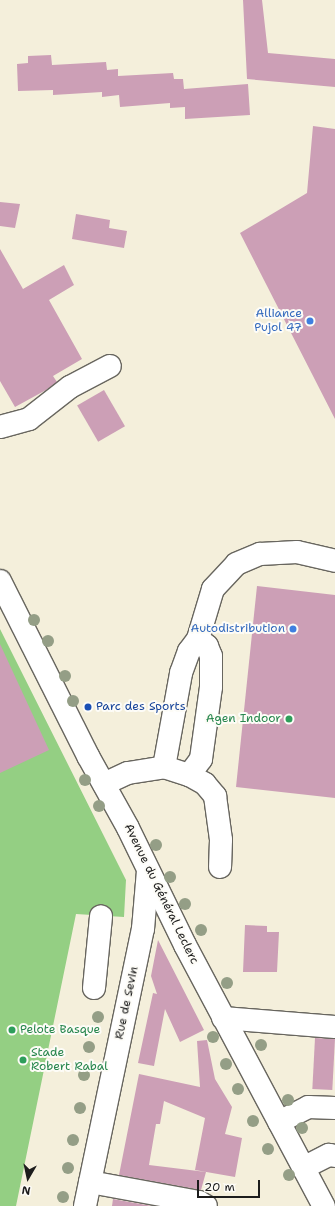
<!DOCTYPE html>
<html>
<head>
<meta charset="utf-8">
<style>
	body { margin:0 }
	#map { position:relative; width:335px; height:1206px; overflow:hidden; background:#f4efdb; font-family:"Shantell Sans",sans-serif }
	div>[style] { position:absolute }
	.green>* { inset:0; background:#94cf83 }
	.building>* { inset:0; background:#cc9fb6; transform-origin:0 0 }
	.roads { filter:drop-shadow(1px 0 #68665f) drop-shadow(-1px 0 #68665f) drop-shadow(0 1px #68665f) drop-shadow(0 -1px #68665f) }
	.minor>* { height:22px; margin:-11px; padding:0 11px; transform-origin:11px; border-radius:11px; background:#fff }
	.trees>* { width:12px; height:12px; margin:-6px; border-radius:50%; background:#949e86 }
	.dots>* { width:11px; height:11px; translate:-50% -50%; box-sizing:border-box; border:2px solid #fdfcf7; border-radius:50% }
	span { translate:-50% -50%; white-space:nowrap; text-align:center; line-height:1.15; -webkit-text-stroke:4px #fdfcf7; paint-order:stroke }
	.shop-label { font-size:12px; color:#366cbe }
	.right { translate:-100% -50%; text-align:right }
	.transit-label { font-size:12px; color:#164399 }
	.left { translate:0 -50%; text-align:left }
	.leisure-label { font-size:12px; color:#27864d }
	.street-label { font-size:12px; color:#1c1c1c }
	.north { position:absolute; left:8px; top:1158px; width:40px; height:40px; -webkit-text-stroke:3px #fdfcf7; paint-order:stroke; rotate:189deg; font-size:11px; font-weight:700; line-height:16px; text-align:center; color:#1c1c1c }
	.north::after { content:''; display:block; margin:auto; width:14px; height:18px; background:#1c1c1c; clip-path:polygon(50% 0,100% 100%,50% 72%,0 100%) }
	.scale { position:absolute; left:197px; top:1180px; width:63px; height:18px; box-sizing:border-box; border:2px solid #1c1c1c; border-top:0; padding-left:5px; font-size:12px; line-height:14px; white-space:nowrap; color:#1c1c1c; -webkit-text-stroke:3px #fdfcf7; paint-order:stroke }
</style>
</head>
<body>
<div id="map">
	<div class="green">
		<div style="clip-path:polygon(0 629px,126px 880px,124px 917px,76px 914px,16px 1206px,0 1206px)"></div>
	</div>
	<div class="building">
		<div style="clip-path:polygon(243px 0,262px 0,268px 53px,335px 59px,335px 87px,247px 79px)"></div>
		<div style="clip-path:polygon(51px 55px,52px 65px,106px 62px,107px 70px,118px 69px,118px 76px,173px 73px,174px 79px,183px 79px,184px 89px,248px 84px,250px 115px,185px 119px,185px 107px,170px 108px,170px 103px,120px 107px,119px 95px,102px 97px,102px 92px,53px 95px,53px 90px,18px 91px,17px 64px,28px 63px,28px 56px)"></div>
		<div style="clip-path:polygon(313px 126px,335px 129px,335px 419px,240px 233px,307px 193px)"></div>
		<div style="clip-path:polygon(0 202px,20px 204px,15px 228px,0 226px)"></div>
		<div style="clip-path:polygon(76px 214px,110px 220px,109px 228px,127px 231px,124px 248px,72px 239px)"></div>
		<div style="clip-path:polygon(0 249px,23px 289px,64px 265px,74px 285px,49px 300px,82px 359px,53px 376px,57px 382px,46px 390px,15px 407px,0 381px)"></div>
		<div style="left:104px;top:390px;width:42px;height:31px;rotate:60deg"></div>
		<div style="clip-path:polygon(257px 586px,335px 595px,335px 798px,236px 787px)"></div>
		<div style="clip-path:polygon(0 644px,49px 750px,0 773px)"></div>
		<div style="clip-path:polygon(245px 925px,267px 926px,267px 932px,279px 932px,277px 972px,243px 972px)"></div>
		<div style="clip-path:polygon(158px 940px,204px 1030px,180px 1042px,165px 1009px,154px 1066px,138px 1063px,153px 993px,157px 994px,151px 976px)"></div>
		<div style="left:315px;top:1038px;width:20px;height:51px;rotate:3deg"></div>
		<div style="clip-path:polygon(207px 1040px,215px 1079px,232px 1107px,225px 1134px,242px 1138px,235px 1177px,195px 1170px,205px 1118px,164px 1101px,160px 1124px,156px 1124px,149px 1165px,206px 1172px,201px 1190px,119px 1175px,139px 1074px,200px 1087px,197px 1041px)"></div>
		<div style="clip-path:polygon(113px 1199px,152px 1206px,112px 1206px)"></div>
	</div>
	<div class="roads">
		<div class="minor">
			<div style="left:0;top:427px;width:30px;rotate:-15deg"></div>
			<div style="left:29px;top:419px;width:52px;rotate:-38deg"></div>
			<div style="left:70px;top:387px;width:45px;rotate:-27.7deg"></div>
			<div style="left:0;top:581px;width:196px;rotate:63.3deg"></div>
			<div style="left:88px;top:756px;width:82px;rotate:60.9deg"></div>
			<div style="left:128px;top:828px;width:130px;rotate:64deg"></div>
			<div style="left:185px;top:945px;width:296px;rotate:62deg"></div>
			<div style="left:164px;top:767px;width:96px;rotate:-79.7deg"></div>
			<div style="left:181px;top:673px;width:23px;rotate:-70deg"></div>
			<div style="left:189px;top:651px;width:15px;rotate:-53deg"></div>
			<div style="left:198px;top:639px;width:52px;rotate:-73.3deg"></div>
			<div style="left:213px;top:589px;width:34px;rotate:-47deg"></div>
			<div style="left:236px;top:564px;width:26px;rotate:-23deg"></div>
			<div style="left:260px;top:554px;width:37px;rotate:-3deg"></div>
			<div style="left:297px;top:552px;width:39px;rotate:13deg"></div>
			<div style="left:189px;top:775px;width:20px;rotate:-53deg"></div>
			<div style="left:201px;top:759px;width:73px;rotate:-82.1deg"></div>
			<div style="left:211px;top:687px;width:31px;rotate:-90deg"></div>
			<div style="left:211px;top:656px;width:11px;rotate:-112deg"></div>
			<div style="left:207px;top:646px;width:11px;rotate:-142deg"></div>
			<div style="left:104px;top:784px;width:26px;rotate:-25deg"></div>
			<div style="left:128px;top:773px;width:36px;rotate:-9deg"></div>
			<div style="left:164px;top:767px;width:26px;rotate:18deg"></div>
			<div style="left:189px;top:775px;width:18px;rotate:29deg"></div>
			<div style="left:205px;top:784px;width:16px;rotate:50deg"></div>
			<div style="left:215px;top:796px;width:44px;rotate:82.2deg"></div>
			<div style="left:221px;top:840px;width:27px;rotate:92deg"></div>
			<div style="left:94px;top:988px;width:72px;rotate:-84.4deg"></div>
			<div style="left:223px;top:1018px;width:112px;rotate:4.6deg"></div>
			<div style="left:279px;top:1122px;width:33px;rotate:-27deg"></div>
			<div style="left:308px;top:1107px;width:27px;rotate:2deg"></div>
			<div style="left:303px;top:1168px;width:29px;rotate:-27deg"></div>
			<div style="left:329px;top:1155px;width:6px;rotate:9deg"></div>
			<div style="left:90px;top:1182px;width:111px;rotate:10.4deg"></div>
			<div style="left:199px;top:1202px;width:8px;rotate:30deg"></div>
			<div style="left:85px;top:1206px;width:283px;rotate:-78.2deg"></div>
			<div style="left:143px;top:929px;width:58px;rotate:-85.1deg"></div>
		</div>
	</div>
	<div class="trees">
		<div style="left:34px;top:620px"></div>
		<div style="left:48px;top:641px"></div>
		<div style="left:65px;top:676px"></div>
		<div style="left:73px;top:701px"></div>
		<div style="left:85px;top:780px"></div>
		<div style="left:99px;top:806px"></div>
		<div style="left:156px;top:845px"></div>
		<div style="left:170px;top:877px"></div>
		<div style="left:185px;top:904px"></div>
		<div style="left:201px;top:930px"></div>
		<div style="left:227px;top:983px"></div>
		<div style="left:98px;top:1017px"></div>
		<div style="left:213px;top:1037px"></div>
		<div style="left:261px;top:1045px"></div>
		<div style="left:89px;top:1047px"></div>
		<div style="left:226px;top:1064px"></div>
		<div style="left:84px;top:1075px"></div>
		<div style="left:238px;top:1089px"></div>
		<div style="left:288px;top:1100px"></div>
		<div style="left:80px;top:1108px"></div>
		<div style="left:253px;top:1121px"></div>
		<div style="left:302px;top:1128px"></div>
		<div style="left:73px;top:1140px"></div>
		<div style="left:268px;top:1149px"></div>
		<div style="left:68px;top:1168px"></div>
		<div style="left:289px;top:1175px"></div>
		<div style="left:63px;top:1197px"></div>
	</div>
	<div class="dots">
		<div style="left:310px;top:321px;background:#3f7fe0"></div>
		<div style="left:293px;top:629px;background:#3f7fe0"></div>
		<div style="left:88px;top:707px;background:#1a4fb4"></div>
		<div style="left:289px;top:719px;background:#2e9e5b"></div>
		<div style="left:12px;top:1030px;background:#2e9e5b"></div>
		<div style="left:23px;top:1060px;background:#2e9e5b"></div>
	</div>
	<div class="shop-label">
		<span class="right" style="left:302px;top:321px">Alliance<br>Pujol 47</span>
		<span class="right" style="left:285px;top:629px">Autodistribution</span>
	</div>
	<div class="transit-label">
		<span class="left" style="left:96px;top:707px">Parc des Sports</span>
	</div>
	<div class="leisure-label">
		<span class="right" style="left:281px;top:719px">Agen Indoor</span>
		<span class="left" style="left:20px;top:1030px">Pelote Basque</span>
		<span class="left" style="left:31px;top:1060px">Stade<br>Robert Rabal</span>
	</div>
	<div class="street-label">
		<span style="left:161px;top:894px;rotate:64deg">Avenue du Général Leclerc</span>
		<span style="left:127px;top:1003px;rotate:-78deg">Rue de Sevin</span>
	</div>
	<div class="north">N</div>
	<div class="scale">20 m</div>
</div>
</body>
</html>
